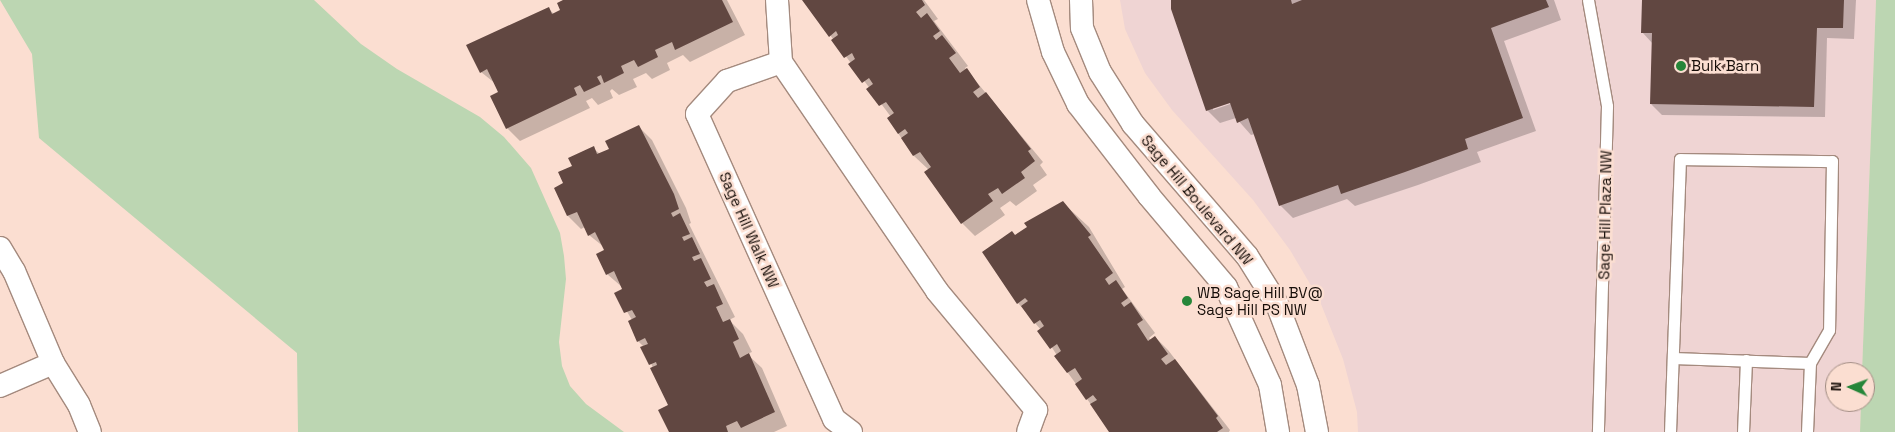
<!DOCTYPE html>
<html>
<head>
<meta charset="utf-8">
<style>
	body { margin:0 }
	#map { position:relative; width:1895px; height:432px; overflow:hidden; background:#fbded1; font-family:"Space Grotesk",sans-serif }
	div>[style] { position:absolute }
	.commercial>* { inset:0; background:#efd4d3 }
	.green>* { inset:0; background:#bcd6b2 }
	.shadow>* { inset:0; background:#0003 }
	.building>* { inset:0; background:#614741 }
	.roads { filter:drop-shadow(1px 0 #a48a7e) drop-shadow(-1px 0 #a48a7e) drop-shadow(0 1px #a48a7e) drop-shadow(0 -1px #a48a7e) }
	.service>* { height:11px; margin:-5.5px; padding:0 5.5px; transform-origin:5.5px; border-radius:5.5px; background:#fff }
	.minor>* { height:22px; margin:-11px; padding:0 11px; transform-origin:11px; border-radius:11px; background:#fff }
	.dots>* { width:14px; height:14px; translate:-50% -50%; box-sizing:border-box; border:2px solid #fbded1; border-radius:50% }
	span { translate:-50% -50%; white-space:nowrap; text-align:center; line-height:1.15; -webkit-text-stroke:5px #fbded1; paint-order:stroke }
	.poi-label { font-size:15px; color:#160d08 }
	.left { translate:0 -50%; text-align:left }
	.street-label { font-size:15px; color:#160d08 }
	.north { position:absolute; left:1825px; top:362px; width:50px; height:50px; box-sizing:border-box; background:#fbded1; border:1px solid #9f8a81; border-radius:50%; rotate:272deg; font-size:14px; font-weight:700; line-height:20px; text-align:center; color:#160d08 }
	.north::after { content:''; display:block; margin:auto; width:18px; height:22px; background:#268639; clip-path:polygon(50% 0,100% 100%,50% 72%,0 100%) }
</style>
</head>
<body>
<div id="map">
	<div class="commercial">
		<div style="clip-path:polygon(1120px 0,1876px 0,1862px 372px,1835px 372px,1835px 402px,1861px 402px,1860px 432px,1358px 432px,1357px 412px,1343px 359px,1319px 299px,1290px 250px,1253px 200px,1172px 110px,1145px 73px,1125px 29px)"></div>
	</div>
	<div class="green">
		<div style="clip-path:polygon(0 0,314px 0,361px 44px,397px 69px,480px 117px,504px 137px,531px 168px,560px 233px,564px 256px,566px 279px,559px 342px,562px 366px,570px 386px,586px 404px,624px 432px,298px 432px,297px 353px,39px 138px,32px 54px)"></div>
		<div style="clip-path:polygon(1876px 0,1895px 0,1895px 432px,1860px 432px,1861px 402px,1865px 402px,1865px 372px,1862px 372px)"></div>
	</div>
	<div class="shadow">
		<div style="clip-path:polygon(566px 0,727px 0,745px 35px,690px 62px,683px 55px,667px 63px,670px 70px,652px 79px,646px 73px,633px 79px,637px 87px,619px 95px,612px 89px,610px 91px,613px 98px,598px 105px,592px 98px,586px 101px,590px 108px,520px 141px,507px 128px,496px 84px,481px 72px,548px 8px,554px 14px,562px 11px)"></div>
		<div style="clip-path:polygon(804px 0,924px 0,938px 19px,934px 21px,968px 66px,965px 68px,1043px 162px,1040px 165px,1047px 175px,1033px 185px,1037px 191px,1016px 206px,1010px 201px,1000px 208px,1005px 215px,975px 236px,962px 223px,926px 172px,929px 170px,914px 156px,888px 119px,891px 117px)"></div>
		<div style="clip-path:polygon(evenodd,1174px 0,1554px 0,1561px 20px,1504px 41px,1536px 131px,1477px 152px,1481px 162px,1418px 185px,1355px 206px,1347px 199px,1293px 218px,1280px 205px,1255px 134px,1251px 135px,1236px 118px,1220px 123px,1207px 110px,1174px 0,1235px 99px,1236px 102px,1213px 110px,1213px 107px,1235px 99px)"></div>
		<div style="clip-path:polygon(1643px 0,1856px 0,1854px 39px,1827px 38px,1825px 117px,1662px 115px,1651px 104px,1653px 44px,1642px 32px)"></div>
		<div style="clip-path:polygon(639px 127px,652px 140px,686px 208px,691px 223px,689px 224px,735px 317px,729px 320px,743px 334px,752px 352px,747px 354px,762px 368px,787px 426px,774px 432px,670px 432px,669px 406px,644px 347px,638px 341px,632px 320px,616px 293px,623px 290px,622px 287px,607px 274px,604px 247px,589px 235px,585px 227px,581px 229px,568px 216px,555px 188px,565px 184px,574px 166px,593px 148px,600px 154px,610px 149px)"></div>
		<div style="clip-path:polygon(1063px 203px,1089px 227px,1125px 287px,1122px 289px,1155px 333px,1149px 338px,1151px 340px,1155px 337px,1168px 350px,1230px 430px,1229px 432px,1111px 432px,1068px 373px,1041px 330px,1018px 303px,1015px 236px)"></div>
	</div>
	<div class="building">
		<div style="clip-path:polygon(563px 0,722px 0,733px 22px,675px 50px,672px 42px,655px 50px,658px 57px,638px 67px,634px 60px,621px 66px,624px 73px,604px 83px,601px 75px,597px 77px,601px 84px,584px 92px,580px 85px,574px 88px,577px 95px,506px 129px,490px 96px,498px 92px,487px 69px,480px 73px,466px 45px,549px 7px,552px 14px,560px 10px,557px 3px)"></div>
		<div style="clip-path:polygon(802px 0,922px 0,925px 5px,916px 12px,921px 18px,927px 13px,940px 31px,933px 36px,936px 40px,942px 35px,956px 53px,949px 58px,960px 73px,967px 68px,980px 87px,973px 92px,978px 98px,986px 92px,1031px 149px,1028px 151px,1035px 161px,1021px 172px,1025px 178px,1002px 194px,998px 188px,988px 194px,993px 201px,961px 224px,924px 172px,931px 167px,920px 152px,913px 156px,901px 138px,908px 133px,905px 129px,898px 134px,887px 118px,894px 113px,886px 102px,879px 106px,866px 89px,873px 84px,869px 78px,862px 83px,848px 64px,855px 59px,852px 53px,844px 58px,831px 40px,838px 35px,836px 31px,829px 37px)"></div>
		<div style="clip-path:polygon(1171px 0,1291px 0,1292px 4px,1302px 0,1546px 0,1549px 7px,1491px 28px,1523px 118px,1465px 139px,1468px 149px,1405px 172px,1341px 194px,1338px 185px,1279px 206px,1248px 118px,1237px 123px,1230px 103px,1206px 111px,1171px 9px)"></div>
		<div style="clip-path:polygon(1642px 0,1844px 0,1843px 28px,1817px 28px,1814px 107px,1650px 104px,1652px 33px,1641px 33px)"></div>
		<div style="clip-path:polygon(639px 125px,674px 194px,679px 209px,671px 213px,673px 217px,680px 213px,690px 234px,682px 237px,684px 241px,692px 237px,700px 254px,692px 257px,694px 261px,701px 258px,711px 279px,704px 282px,707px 287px,714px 284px,723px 304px,716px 307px,723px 322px,730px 319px,739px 339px,733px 342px,740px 358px,749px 353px,775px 412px,741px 428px,737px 421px,726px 426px,728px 432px,669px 432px,658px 410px,668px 405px,650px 368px,657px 365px,656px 362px,649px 365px,640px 347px,648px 344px,645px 338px,637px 342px,628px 321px,636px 317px,632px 310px,624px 313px,614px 293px,622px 289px,614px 271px,606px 275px,596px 254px,604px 250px,595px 232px,588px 236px,577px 212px,567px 216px,554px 188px,563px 183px,558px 172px,572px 166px,568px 158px,594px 146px,597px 154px,609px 149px,605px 141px)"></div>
		<div style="clip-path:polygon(1063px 201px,1091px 235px,1088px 237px,1113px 273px,1105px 279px,1109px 285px,1116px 280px,1128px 298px,1121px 303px,1124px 307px,1131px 302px,1143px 320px,1137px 324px,1148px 341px,1155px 336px,1168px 354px,1161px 359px,1166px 365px,1175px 359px,1218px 416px,1216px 418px,1223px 428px,1217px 432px,1109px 432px,1090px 404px,1097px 400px,1093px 395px,1086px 400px,1075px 384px,1082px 379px,1075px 368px,1067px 373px,1054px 356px,1061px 351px,1057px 344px,1050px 349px,1037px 331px,1044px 326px,1040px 320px,1034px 324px,1021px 306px,1028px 301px,1025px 298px,1017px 304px,982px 252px,1012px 231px,1015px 235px,1027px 227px,1024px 223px)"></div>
	</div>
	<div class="roads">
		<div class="service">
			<div style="left:1588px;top:0;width:108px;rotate:79.8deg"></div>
			<div style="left:1607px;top:106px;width:326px;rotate:91.6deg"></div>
			<div style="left:1673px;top:358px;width:137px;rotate:2.1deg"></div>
			<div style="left:1670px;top:432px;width:273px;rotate:-87.9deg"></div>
			<div style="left:1680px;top:159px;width:152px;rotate:0.8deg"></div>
			<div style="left:1832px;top:161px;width:169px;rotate:91deg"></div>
			<div style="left:1829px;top:330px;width:38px;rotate:120deg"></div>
			<div style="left:1810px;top:363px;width:69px;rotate:92.5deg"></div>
			<div style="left:1743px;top:432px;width:72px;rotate:-87.6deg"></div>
		</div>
		<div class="minor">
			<div style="left:777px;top:0;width:62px;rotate:86.3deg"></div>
			<div style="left:1038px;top:0;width:54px;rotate:73.9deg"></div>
			<div style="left:1053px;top:52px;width:58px;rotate:64.3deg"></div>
			<div style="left:1078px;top:104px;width:116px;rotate:52.3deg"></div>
			<div style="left:1149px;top:196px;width:119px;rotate:49.8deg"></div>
			<div style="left:1226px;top:287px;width:107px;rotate:65.8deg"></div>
			<div style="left:1270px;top:385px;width:48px;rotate:80.3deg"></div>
			<div style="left:1081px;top:0;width:28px;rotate:88deg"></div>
			<div style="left:1082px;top:28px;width:48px;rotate:67.8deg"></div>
			<div style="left:1100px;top:72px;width:62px;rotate:57.6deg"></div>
			<div style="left:1133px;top:124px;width:174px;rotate:49.2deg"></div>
			<div style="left:1247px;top:256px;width:57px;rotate:58deg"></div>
			<div style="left:1277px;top:304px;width:87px;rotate:69.1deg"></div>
			<div style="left:1308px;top:385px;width:48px;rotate:79.2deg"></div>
			<div style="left:0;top:248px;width:27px;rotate:59deg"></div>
			<div style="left:14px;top:271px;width:100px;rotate:67deg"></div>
			<div style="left:53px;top:363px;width:49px;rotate:58.2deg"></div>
			<div style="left:79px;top:405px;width:29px;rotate:68deg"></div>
			<div style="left:0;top:386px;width:58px;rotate:-23.5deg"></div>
			<div style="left:851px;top:432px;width:21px;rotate:-143deg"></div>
			<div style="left:834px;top:419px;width:334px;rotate:-114.2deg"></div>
			<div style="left:697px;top:114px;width:45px;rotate:-47.7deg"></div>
			<div style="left:727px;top:81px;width:57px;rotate:-19.4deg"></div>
			<div style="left:781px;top:62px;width:277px;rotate:55.7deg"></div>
			<div style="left:937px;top:291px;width:155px;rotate:50.2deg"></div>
			<div style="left:1036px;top:410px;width:23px;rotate:110deg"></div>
		</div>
	</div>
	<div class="dots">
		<div style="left:1681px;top:66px;background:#268639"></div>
		<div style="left:1187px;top:301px;background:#268639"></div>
	</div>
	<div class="poi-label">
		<span class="left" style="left:1691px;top:66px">Bulk Barn</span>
		<span class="left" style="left:1197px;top:301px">WB Sage Hill BV@<br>Sage Hill PS NW</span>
	</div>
	<div class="street-label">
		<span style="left:1197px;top:200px;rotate:50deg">Sage Hill Boulevard NW</span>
		<span style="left:1605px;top:215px;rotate:-89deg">Sage Hill Plaza NW</span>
		<span style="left:749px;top:230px;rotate:66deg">Sage Hill Walk NW</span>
	</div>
	<div class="north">N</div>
</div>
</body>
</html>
